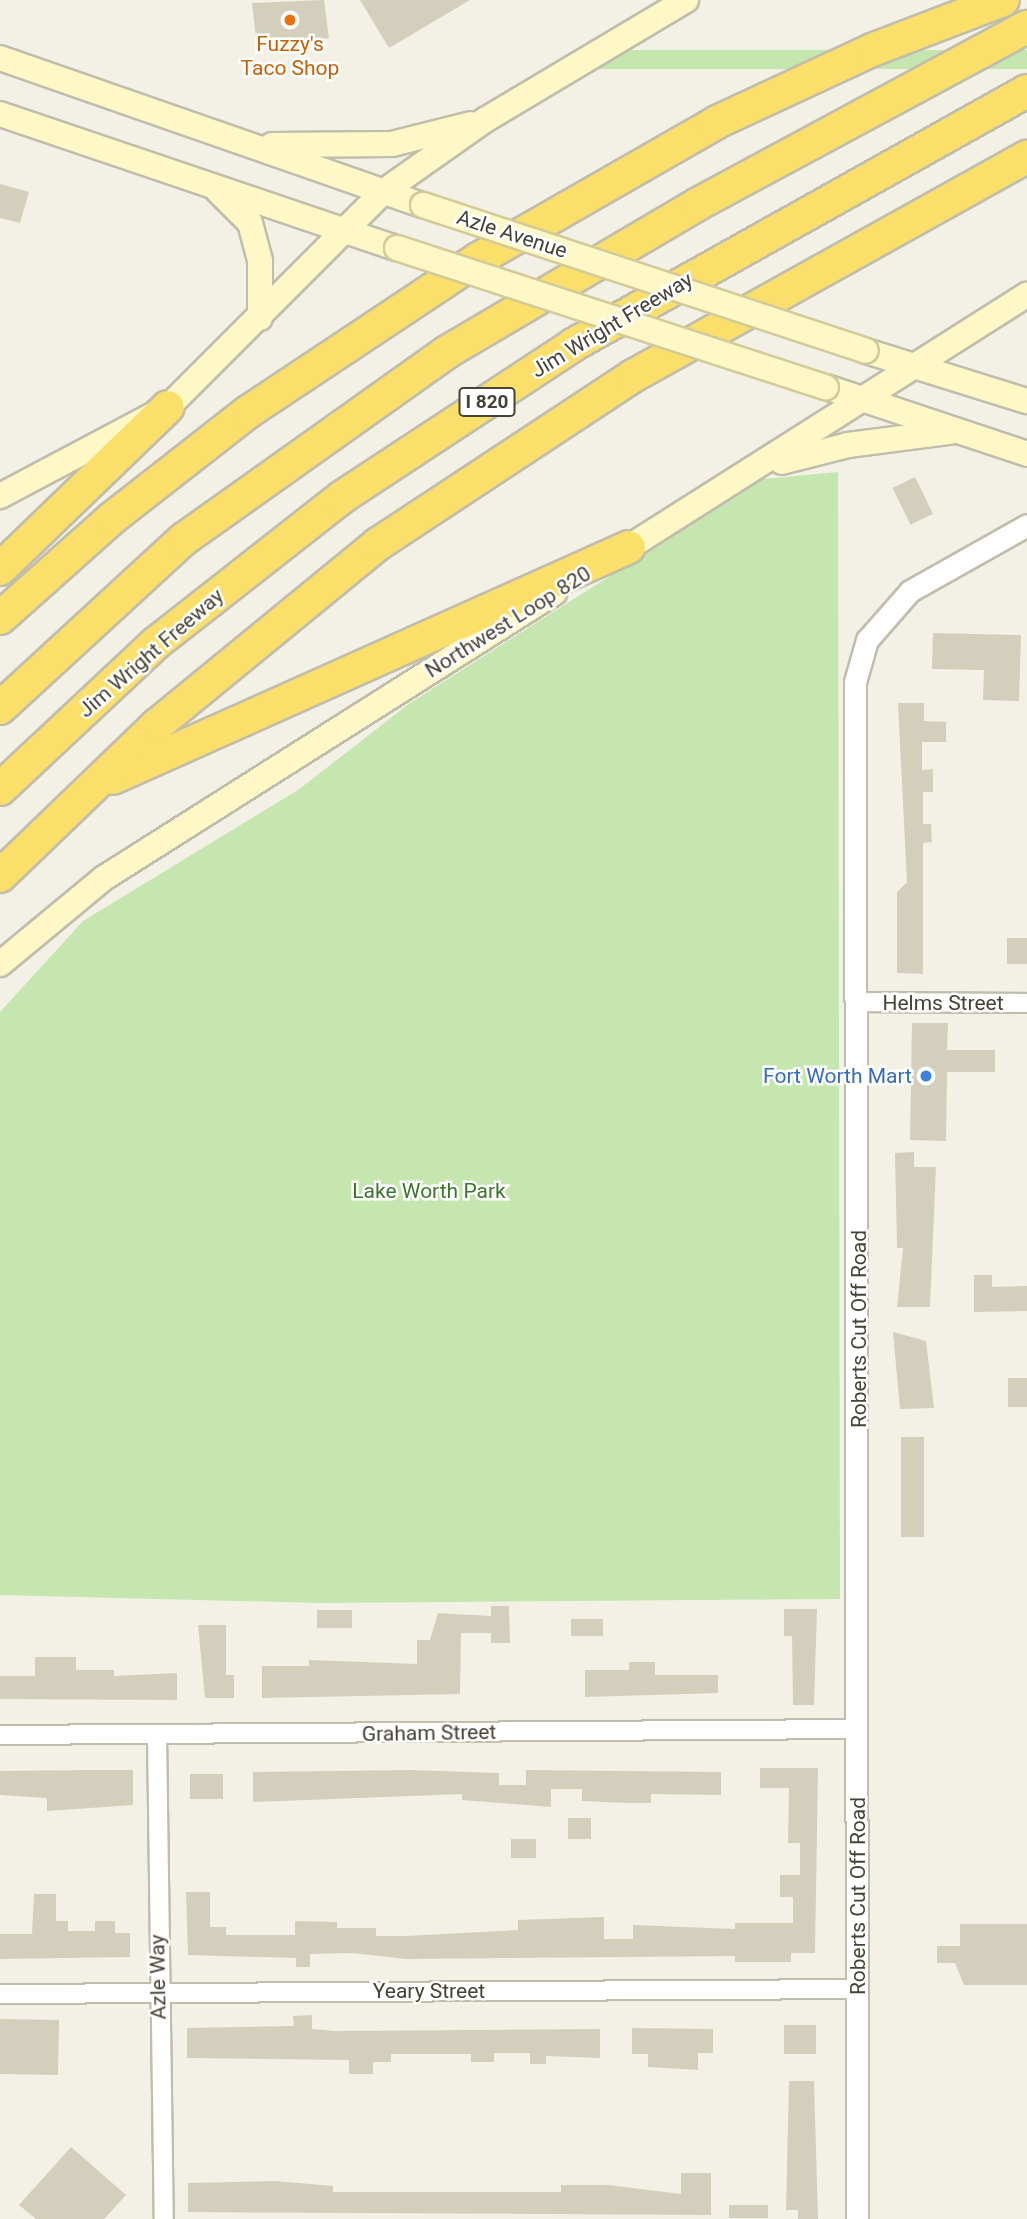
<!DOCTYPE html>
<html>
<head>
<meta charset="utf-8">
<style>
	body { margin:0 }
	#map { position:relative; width:1027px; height:2219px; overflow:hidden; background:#f3f1e6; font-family:Roboto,sans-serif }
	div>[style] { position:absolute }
	.green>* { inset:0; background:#c6e6b0; transform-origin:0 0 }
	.building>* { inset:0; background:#d4cebc; transform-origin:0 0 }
	.roads { filter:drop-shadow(2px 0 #c1bdac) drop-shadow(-2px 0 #c1bdac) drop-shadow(0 2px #c1bdac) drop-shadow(0 -2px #c1bdac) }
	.minor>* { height:18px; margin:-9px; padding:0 9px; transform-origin:9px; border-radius:9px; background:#fff }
	.tertiary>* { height:21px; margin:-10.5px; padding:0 10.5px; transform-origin:10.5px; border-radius:10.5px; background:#fff }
	.secondary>* { height:24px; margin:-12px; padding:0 12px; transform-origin:12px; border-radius:12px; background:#fdf8c6 }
	.motorway>* { height:32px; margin:-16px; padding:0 16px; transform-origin:16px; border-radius:16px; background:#fadf6b }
	.bridges { filter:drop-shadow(2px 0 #d2cb98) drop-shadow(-2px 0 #d2cb98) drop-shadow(0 2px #d2cb98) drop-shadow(0 -2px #d2cb98) }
	.secondary-bridge>* { height:24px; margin:-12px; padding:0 12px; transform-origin:12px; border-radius:12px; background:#fdf8c6 }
	.dots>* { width:19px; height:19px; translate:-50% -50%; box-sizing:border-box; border:4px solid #fff; border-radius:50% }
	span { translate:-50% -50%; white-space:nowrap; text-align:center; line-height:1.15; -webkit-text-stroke:5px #fff; paint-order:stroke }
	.shield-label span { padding:2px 5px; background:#fff; border:2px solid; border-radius:5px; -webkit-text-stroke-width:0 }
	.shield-label { font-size:19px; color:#454236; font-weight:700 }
	.food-label { font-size:21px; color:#c56008 }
	.street-label { font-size:21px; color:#454236 }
	.shop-label { font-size:21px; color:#366cbe }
	.right { translate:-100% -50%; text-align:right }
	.park-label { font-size:21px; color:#3c762b }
</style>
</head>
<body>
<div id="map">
	<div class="green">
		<div style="left:1027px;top:50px;width:19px;height:443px;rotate:90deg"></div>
		<div style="clip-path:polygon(838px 472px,840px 1599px,320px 1603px,0 1595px,0 1012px,83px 921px,298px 790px,410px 703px,763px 479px)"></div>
	</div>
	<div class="building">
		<div style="clip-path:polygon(324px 0,329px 38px,257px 47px,252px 3px)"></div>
		<div style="clip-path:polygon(360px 0,470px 0,389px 48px)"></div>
		<div style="clip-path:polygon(0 184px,29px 192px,20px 223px,0 218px)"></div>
		<div style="left:915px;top:477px;width:41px;height:25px;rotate:64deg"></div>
		<div style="clip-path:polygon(933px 633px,1021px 635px,1019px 701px,983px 700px,984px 670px,932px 669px)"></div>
		<div style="clip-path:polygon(898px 703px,924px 703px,924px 721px,946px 722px,946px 742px,922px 742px,922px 770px,933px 769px,933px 792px,923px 792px,923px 824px,931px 824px,932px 842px,923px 843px,923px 974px,897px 973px,897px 892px,907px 882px)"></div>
		<div style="left:1027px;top:938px;width:26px;height:20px;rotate:90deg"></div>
		<div style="clip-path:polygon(912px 1023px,948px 1023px,947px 1050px,995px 1050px,995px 1072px,947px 1072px,946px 1141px,910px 1140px)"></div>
		<div style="clip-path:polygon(914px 1152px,914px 1167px,936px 1167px,930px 1307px,897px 1307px,903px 1248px,897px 1248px,895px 1153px)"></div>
		<div style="clip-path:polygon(974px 1275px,992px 1275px,992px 1287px,1027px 1286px,1027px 1311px,974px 1312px)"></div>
		<div style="clip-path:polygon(893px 1332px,926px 1341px,934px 1408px,900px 1409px)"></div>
		<div style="left:1027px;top:1378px;width:29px;height:19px;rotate:90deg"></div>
		<div style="left:901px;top:1437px;width:23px;height:100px"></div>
		<div style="clip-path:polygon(491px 1606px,509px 1606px,510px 1643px,491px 1643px,491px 1633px,461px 1633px,460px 1694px,262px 1698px,262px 1666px,309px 1666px,309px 1660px,417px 1664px,417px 1640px,430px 1640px,438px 1613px,491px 1616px)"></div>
		<div style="clip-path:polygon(784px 1609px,817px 1609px,814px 1705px,793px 1705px,792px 1636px,784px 1636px)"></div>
		<div style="left:317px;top:1610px;width:35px;height:18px"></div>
		<div style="left:571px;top:1619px;width:32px;height:17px"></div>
		<div style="clip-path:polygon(198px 1625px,226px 1625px,226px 1675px,234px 1675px,234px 1698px,205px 1698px)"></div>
		<div style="clip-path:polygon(35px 1657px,76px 1657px,76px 1670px,114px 1670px,114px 1676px,177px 1673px,177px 1700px,0 1699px,0 1676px,35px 1676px)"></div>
		<div style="clip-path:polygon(629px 1662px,655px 1662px,655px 1675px,718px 1675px,718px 1693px,585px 1697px,585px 1670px,629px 1670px)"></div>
		<div style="clip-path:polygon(760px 1768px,818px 1768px,815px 1953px,791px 1953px,791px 1962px,735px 1962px,735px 1956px,406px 1959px,353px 1953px,310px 1954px,310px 1967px,296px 1967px,296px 1958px,188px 1955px,186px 1892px,210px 1892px,210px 1927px,226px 1927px,226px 1935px,295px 1935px,295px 1921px,337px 1922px,337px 1928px,376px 1928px,376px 1936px,406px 1936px,518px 1930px,518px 1920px,604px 1917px,604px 1939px,633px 1939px,633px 1925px,735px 1929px,735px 1923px,793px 1923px,793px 1897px,780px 1897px,780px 1875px,800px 1875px,800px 1843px,788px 1843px,789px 1788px,760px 1788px)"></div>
		<div style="clip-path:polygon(90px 1770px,133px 1770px,133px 1805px,47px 1811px,47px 1798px,0 1795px,0 1771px)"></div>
		<div style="clip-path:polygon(412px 1770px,499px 1773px,499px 1785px,526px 1785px,526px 1770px,721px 1772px,721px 1795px,651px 1794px,651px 1803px,627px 1803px,582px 1801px,582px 1789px,551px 1789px,551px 1807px,462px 1800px,462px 1794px,253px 1802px,253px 1772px)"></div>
		<div style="left:190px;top:1774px;width:33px;height:25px"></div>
		<div style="left:568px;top:1818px;width:23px;height:21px"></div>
		<div style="left:511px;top:1839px;width:25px;height:19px"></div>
		<div style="clip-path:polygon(34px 1894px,56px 1894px,56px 1921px,68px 1921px,68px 1931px,95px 1931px,95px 1921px,115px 1921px,115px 1933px,130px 1933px,130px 1957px,0 1959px,0 1934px,32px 1934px)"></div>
		<div style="clip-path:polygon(960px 1924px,1027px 1924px,1027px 1985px,964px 1985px,955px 1963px,937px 1963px,937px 1946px,960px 1946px)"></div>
		<div style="clip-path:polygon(312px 2015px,312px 2029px,335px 2031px,600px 2029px,600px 2058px,546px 2056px,546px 2064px,530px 2064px,530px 2053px,494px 2053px,494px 2062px,471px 2062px,471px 2054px,391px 2054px,391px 2062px,373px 2062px,373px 2074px,349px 2074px,349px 2060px,187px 2058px,187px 2028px,294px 2026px,293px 2016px)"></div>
		<div style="left:0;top:2019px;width:59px;height:55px;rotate:1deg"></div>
		<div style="left:784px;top:2025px;width:32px;height:29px"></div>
		<div style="clip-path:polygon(632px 2028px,713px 2029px,713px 2053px,698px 2053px,698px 2070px,648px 2067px,648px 2054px,632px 2054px)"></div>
		<div style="clip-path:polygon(789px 2081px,814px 2081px,818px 2219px,798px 2219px,798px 2210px,786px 2210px)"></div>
		<div style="clip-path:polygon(71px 2147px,126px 2195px,104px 2219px,36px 2219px,19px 2205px)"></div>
		<div style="clip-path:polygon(681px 2173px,711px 2173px,711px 2215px,188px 2212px,188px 2183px,275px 2181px,333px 2186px,333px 2192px,561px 2192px,561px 2185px,608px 2185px,681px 2194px)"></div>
		<div style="left:729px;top:2205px;width:39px;height:13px"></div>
	</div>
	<div class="roads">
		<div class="minor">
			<div style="left:859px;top:1002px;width:168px;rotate:0.3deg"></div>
			<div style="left:0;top:1735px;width:858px;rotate:-0.4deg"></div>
			<div style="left:157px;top:1735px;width:484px;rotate:89.2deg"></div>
			<div style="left:0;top:1994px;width:858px;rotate:-0.33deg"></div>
		</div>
		<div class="tertiary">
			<div style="left:857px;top:2219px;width:1537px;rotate:-90.07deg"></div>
			<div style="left:855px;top:682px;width:44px;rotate:-74.1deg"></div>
			<div style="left:867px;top:640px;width:65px;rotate:-48.7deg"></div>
			<div style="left:910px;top:591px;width:134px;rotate:-29.4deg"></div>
		</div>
		<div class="secondary">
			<div style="left:0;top:58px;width:448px;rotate:19.2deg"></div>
			<div style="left:0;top:114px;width:419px;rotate:18.7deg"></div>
			<div style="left:272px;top:145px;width:120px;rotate:-0.5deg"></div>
			<div style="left:392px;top:144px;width:81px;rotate:-14.2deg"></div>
			<div style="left:218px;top:191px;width:45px;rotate:45deg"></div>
			<div style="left:250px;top:223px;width:39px;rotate:75deg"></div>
			<div style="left:260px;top:261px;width:57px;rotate:90deg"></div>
			<div style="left:866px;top:351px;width:169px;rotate:17.3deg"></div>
			<div style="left:826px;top:387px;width:212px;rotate:18.4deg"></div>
			<div style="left:782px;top:462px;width:68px;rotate:-14.4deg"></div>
			<div style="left:848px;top:445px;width:103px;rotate:-7.3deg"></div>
			<div style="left:0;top:496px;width:190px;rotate:-27.9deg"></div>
			<div style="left:168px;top:407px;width:304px;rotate:-45deg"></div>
			<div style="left:383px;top:192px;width:125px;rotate:-35.2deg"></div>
			<div style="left:485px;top:120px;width:234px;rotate:-30.8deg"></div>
			<div style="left:615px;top:556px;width:488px;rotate:-32.4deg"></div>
			<div style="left:0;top:964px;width:135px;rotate:-39.6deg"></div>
			<div style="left:104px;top:878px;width:533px;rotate:-32.35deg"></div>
		</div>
		<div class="motorway">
			<div style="left:0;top:569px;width:233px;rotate:-44deg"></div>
			<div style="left:0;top:618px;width:149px;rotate:-41.7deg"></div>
			<div style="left:111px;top:519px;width:174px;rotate:-38deg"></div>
			<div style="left:248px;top:412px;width:278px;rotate:-33.6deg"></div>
			<div style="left:480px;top:258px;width:273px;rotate:-29.8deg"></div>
			<div style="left:717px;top:122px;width:171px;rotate:-24.9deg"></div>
			<div style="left:872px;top:50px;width:140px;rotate:-20.9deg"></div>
			<div style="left:0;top:708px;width:250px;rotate:-42.6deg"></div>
			<div style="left:184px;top:539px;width:323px;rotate:-35.4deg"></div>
			<div style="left:447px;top:352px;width:291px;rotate:-30.5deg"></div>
			<div style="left:698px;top:204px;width:374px;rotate:-28.3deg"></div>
			<div style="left:113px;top:778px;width:565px;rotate:-24.12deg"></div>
			<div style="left:0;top:789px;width:214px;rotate:-43.1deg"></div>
			<div style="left:156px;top:643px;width:236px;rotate:-38.1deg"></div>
			<div style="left:342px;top:497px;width:277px;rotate:-33.3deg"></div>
			<div style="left:573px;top:345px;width:520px;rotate:-29.23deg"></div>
			<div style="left:0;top:876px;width:218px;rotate:-43.9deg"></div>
			<div style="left:157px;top:725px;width:286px;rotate:-39.3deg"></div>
			<div style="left:378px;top:544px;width:305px;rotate:-33.4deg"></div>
			<div style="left:633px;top:376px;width:451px;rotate:-29.1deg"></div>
		</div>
	</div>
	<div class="bridges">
		<div class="secondary-bridge">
			<div style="left:423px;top:205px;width:466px;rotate:18.2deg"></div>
			<div style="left:397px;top:248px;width:451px;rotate:18deg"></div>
		</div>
	</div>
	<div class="dots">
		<div style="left:290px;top:20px;background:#e8710a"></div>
		<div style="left:926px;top:1076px;background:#3f7fe0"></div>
	</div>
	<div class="shield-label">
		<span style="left:487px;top:402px">I 820</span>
	</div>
	<div class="food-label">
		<span style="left:290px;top:56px">Fuzzy's<br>Taco Shop</span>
	</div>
	<div class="street-label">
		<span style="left:512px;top:234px;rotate:18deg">Azle Avenue</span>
		<span style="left:612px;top:325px;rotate:-31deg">Jim Wright Freeway</span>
		<span style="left:508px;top:622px;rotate:-32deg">Northwest Loop 820</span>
		<span style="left:151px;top:653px;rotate:-41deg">Jim Wright Freeway</span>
		<span style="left:943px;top:1003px">Helms Street</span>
		<span style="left:859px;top:1329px;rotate:-90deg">Roberts Cut Off Road</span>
		<span style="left:429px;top:1733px;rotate:-1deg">Graham Street</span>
		<span style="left:858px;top:1896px;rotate:-90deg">Roberts Cut Off Road</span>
		<span style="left:158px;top:1977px;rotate:-91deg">Azle Way</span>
		<span style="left:429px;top:1991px">Yeary Street</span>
	</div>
	<div class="shop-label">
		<span class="right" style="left:912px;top:1076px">Fort Worth Mart</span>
	</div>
	<div class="park-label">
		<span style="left:429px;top:1191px">Lake Worth Park</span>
	</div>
</div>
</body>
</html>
